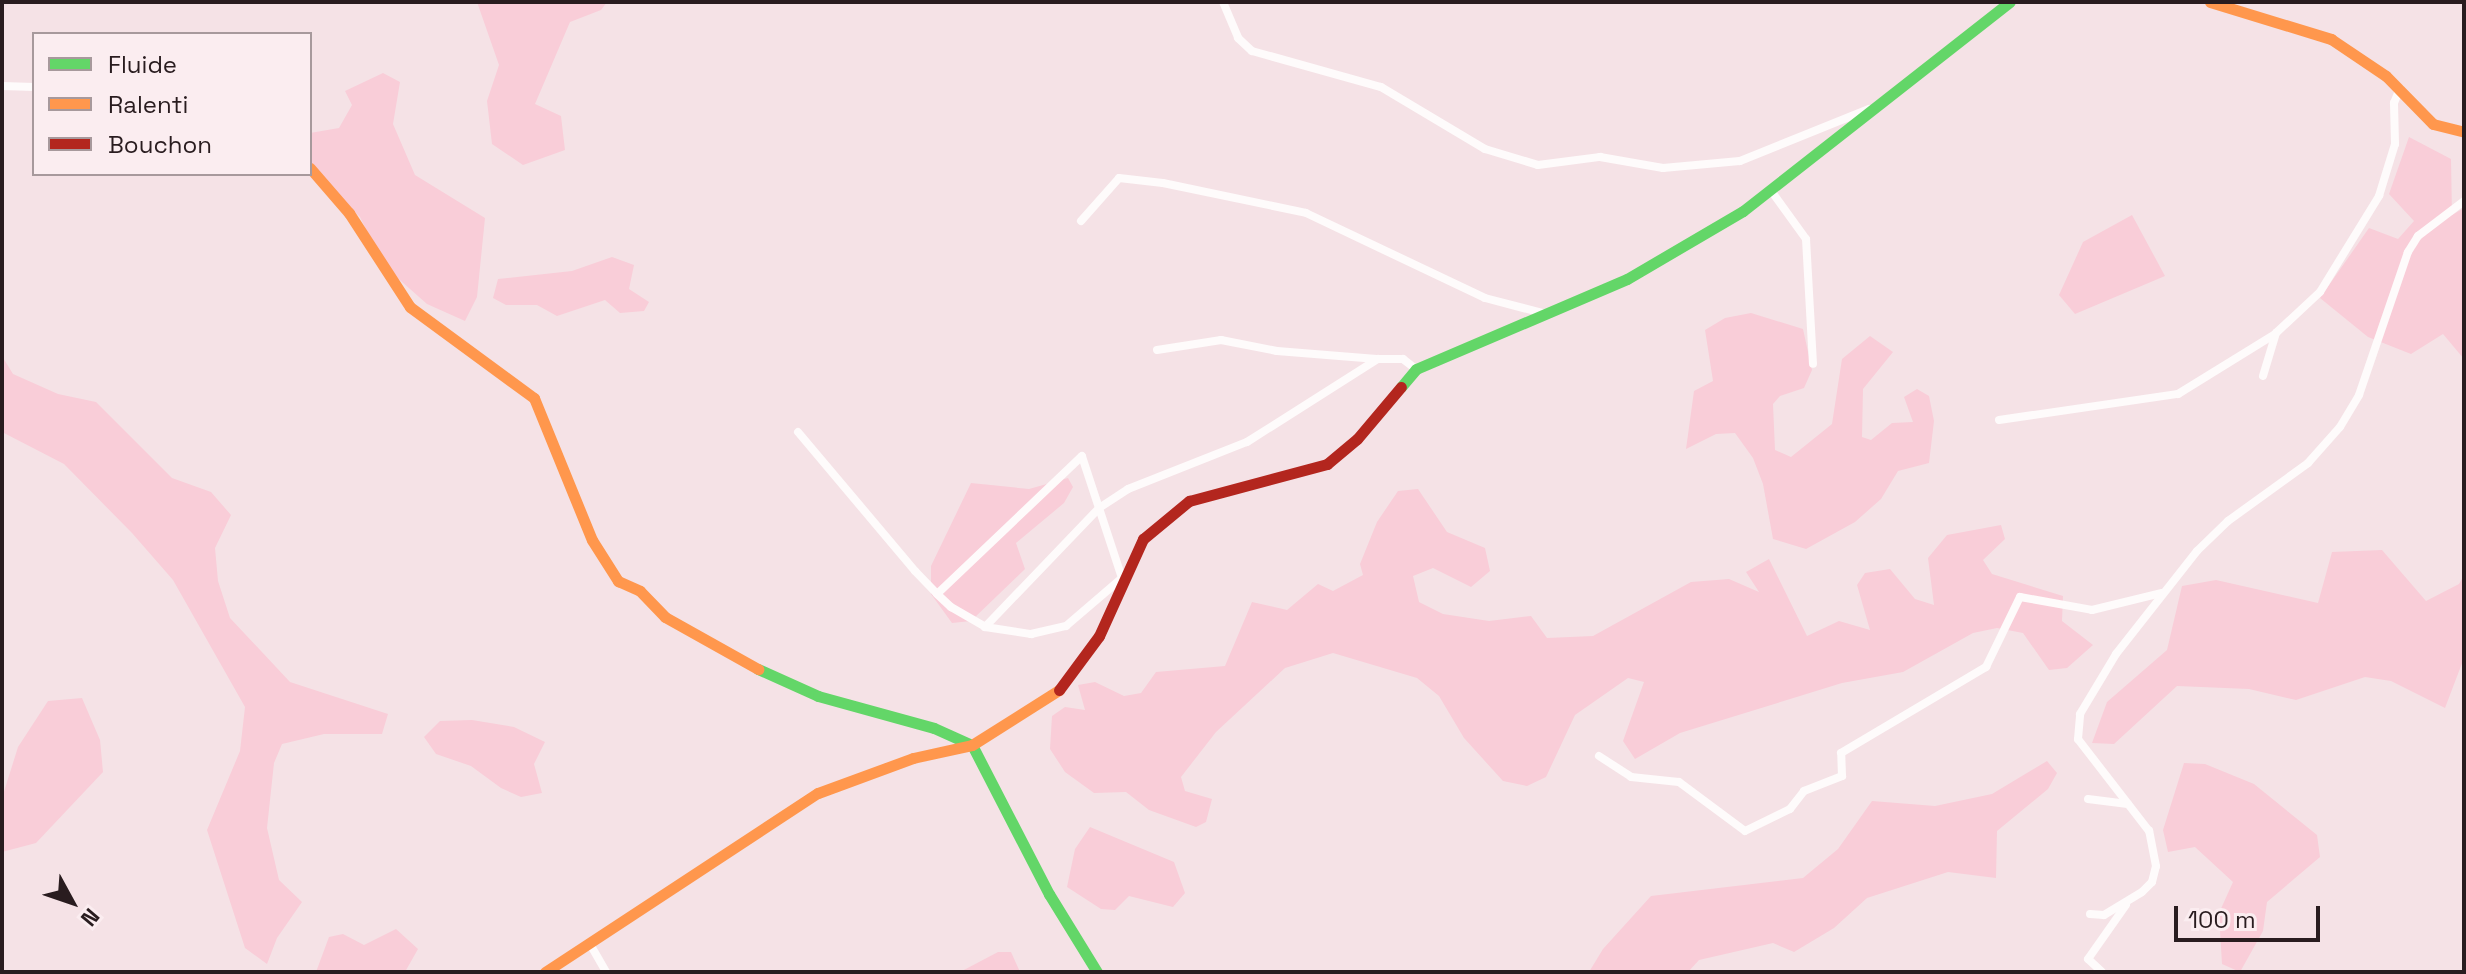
<!DOCTYPE html>
<html>
<head>
<meta charset="utf-8">
<style>
	body { margin:0 }
	#map { position:relative; width:2466px; height:974px; overflow:hidden; background:#f5e2e6; font-family:"Space Grotesk",sans-serif }
	div>[style] { position:absolute }
	.green>* { inset:0; background:#f9cdd8 }
	.street>* { height:8px; margin:-4px; padding:0 4px; transform-origin:4px; border-radius:4px; background:#fefbfb }
	.fast>* { height:11px; margin:-5.5px; padding:0 5.5px; transform-origin:5.5px; border-radius:5.5px; background:#63d668 }
	.slow>* { height:11px; margin:-5.5px; padding:0 5.5px; transform-origin:5.5px; border-radius:5.5px; background:#ff974d }
	.jam>* { height:11px; margin:-5.5px; padding:0 5.5px; transform-origin:5.5px; border-radius:5.5px; background:#b3261e }
	span { translate:-50% -50%; white-space:nowrap; text-align:center; line-height:1.15; -webkit-text-stroke:6px #fbedf0; paint-order:stroke }
	.frame { position:absolute; inset:0; border:4px solid #291c1f; pointer-events:none }
	.legend { position:absolute; left:32px; top:32px; width:280px; height:144px; box-sizing:border-box; background:#fbedf0; border:2px solid #a7999c; margin:0; padding:10px 14px; list-style:none; font-size:24px; color:#291c1f }
	.legend li { display:flex; align-items:center; gap:16px; height:40px }
	.legend b { width:40px; border:2px solid #a7999c }
	.north { position:absolute; left:32px; top:862px; width:80px; height:80px; -webkit-text-stroke:6px #fbedf0; paint-order:stroke; rotate:130deg; font-size:22px; font-weight:700; line-height:32px; text-align:center; color:#291c1f }
	.north::after { content:''; display:block; margin:auto; width:28px; height:36px; background:#291c1f; clip-path:polygon(50% 0,100% 100%,50% 72%,0 100%) }
	.scale { position:absolute; left:2174px; top:906px; width:146px; height:36px; box-sizing:border-box; border:4px solid #291c1f; border-top:0; padding-left:10px; font-size:24px; line-height:28px; white-space:nowrap; color:#291c1f; -webkit-text-stroke:6px #fbedf0; paint-order:stroke }
</style>
</head>
<body>
<div id="map">
	<div class="green">
		<div style="clip-path:polygon(477px 2px,607px 2px,601px 10px,570px 22px,535px 104px,561px 116px,565px 150px,523px 165px,492px 144px,487px 101px,499px 65px)"></div>
		<div style="clip-path:polygon(383px 73px,400px 82px,393px 124px,415px 175px,485px 218px,477px 297px,465px 321px,427px 304px,384px 266px,360px 217px,310px 168px,310px 133px,339px 128px,352px 105px,345px 91px)"></div>
		<div style="clip-path:polygon(2409px 137px,2451px 159px,2452px 215px,2464px 208px,2464px 359px,2443px 334px,2411px 354px,2368px 337px,2320px 298px,2369px 228px,2398px 239px,2414px 221px,2389px 194px)"></div>
		<div style="clip-path:polygon(2132px 215px,2165px 276px,2075px 314px,2059px 295px,2083px 242px)"></div>
		<div style="clip-path:polygon(612px 257px,634px 265px,629px 289px,649px 302px,644px 311px,620px 313px,605px 300px,557px 316px,537px 305px,506px 305px,493px 298px,498px 279px,572px 271px)"></div>
		<div style="clip-path:polygon(1751px 313px,1803px 329px,1812px 370px,1804px 388px,1780px 396px,1773px 404px,1775px 450px,1791px 457px,1832px 424px,1842px 359px,1870px 336px,1893px 352px,1863px 389px,1862px 437px,1871px 440px,1892px 423px,1913px 422px,1904px 397px,1917px 389px,1929px 396px,1934px 421px,1929px 463px,1898px 471px,1881px 499px,1855px 522px,1806px 549px,1773px 539px,1763px 484px,1753px 458px,1735px 433px,1716px 434px,1686px 449px,1694px 391px,1713px 381px,1705px 330px,1725px 318px)"></div>
		<div style="clip-path:polygon(2px 356px,13px 374px,58px 394px,96px 402px,172px 478px,211px 492px,231px 515px,215px 548px,218px 581px,230px 618px,290px 682px,388px 714px,382px 734px,324px 734px,282px 744px,274px 763px,267px 828px,279px 880px,302px 902px,277px 938px,267px 964px,245px 948px,207px 830px,240px 751px,245px 707px,173px 580px,132px 533px,64px 464px,2px 432px)"></div>
		<div style="clip-path:polygon(1068px 478px,1073px 487px,1064px 503px,1016px 543px,1025px 569px,971px 621px,952px 623px,931px 594px,931px 566px,971px 483px,1029px 489px)"></div>
		<div style="clip-path:polygon(1418px 489px,1447px 532px,1485px 548px,1490px 571px,1471px 587px,1433px 568px,1413px 576px,1419px 602px,1443px 614px,1489px 621px,1531px 616px,1547px 638px,1593px 636px,1691px 582px,1729px 579px,1759px 592px,1746px 572px,1769px 559px,1807px 636px,1839px 621px,1870px 630px,1857px 585px,1865px 573px,1890px 569px,1915px 599px,1934px 605px,1928px 558px,1947px 535px,2001px 525px,2005px 539px,1983px 560px,1992px 574px,2063px 596px,2062px 621px,2093px 645px,2067px 668px,2049px 670px,2023px 633px,1997px 628px,1973px 633px,1903px 672px,1842px 683px,1680px 733px,1635px 759px,1623px 741px,1644px 682px,1628px 678px,1575px 715px,1546px 777px,1527px 786px,1503px 781px,1464px 738px,1439px 696px,1417px 678px,1333px 653px,1285px 668px,1216px 732px,1181px 777px,1185px 791px,1212px 799px,1206px 822px,1196px 827px,1149px 810px,1126px 792px,1094px 793px,1065px 772px,1050px 749px,1052px 716px,1065px 707px,1085px 710px,1078px 685px,1095px 682px,1124px 696px,1141px 693px,1156px 672px,1225px 666px,1252px 602px,1287px 610px,1318px 584px,1333px 591px,1363px 575px,1360px 564px,1377px 522px,1398px 491px)"></div>
		<div style="clip-path:polygon(2382px 550px,2426px 601px,2459px 584px,2464px 575px,2464px 658px,2445px 708px,2391px 681px,2365px 677px,2296px 700px,2249px 689px,2177px 686px,2114px 744px,2092px 743px,2107px 702px,2167px 650px,2182px 586px,2216px 580px,2318px 603px,2332px 552px)"></div>
		<div style="clip-path:polygon(82px 698px,100px 740px,103px 772px,36px 843px,2px 852px,2px 798px,18px 747px,48px 701px)"></div>
		<div style="clip-path:polygon(472px 720px,514px 727px,545px 742px,534px 764px,542px 793px,521px 797px,501px 788px,471px 766px,436px 754px,424px 737px,440px 721px)"></div>
		<div style="clip-path:polygon(2047px 761px,2057px 773px,2048px 789px,1997px 831px,1996px 878px,1948px 872px,1867px 898px,1834px 928px,1794px 952px,1773px 943px,1699px 960px,1688px 972px,1589px 972px,1603px 949px,1651px 896px,1803px 878px,1838px 849px,1872px 801px,1935px 806px,1992px 794px)"></div>
		<div style="clip-path:polygon(2184px 763px,2205px 764px,2254px 784px,2317px 835px,2320px 857px,2267px 902px,2263px 931px,2240px 972px,2222px 964px,2219px 913px,2233px 882px,2195px 847px,2168px 852px,2163px 830px)"></div>
		<div style="clip-path:polygon(1090px 827px,1174px 862px,1185px 893px,1173px 907px,1129px 896px,1115px 910px,1101px 909px,1067px 887px,1075px 849px)"></div>
		<div style="clip-path:polygon(396px 929px,418px 949px,405px 972px,316px 972px,329px 937px,343px 934px,364px 945px)"></div>
		<div style="clip-path:polygon(998px 952px,1011px 952px,1020px 972px,960px 972px)"></div>
	</div>
	<div class="street">
		<div style="left:1223px;top:2px;width:39px;rotate:67deg"></div>
		<div style="left:1238px;top:38px;width:19px;rotate:43deg"></div>
		<div style="left:1252px;top:51px;width:134px;rotate:15.6deg"></div>
		<div style="left:1381px;top:87px;width:121px;rotate:30.8deg"></div>
		<div style="left:1485px;top:149px;width:55px;rotate:16.8deg"></div>
		<div style="left:1538px;top:165px;width:63px;rotate:-7.4deg"></div>
		<div style="left:1600px;top:157px;width:64px;rotate:9.9deg"></div>
		<div style="left:1663px;top:168px;width:77px;rotate:-5.2deg"></div>
		<div style="left:1740px;top:161px;width:139px;rotate:-22deg"></div>
		<div style="left:2px;top:86px;width:32px;rotate:2deg"></div>
		<div style="left:1772px;top:192px;width:58px;rotate:54.1deg"></div>
		<div style="left:1806px;top:239px;width:125px;rotate:86.8deg"></div>
		<div style="left:1081px;top:221px;width:57px;rotate:-48.5deg"></div>
		<div style="left:1119px;top:178px;width:44px;rotate:6.5deg"></div>
		<div style="left:1163px;top:183px;width:146px;rotate:11.8deg"></div>
		<div style="left:1306px;top:213px;width:198px;rotate:25.4deg"></div>
		<div style="left:1485px;top:298px;width:63px;rotate:14.7deg"></div>
		<div style="left:1157px;top:350px;width:65px;rotate:-8.9deg"></div>
		<div style="left:1221px;top:340px;width:57px;rotate:11.1deg"></div>
		<div style="left:1277px;top:351px;width:100px;rotate:4.6deg"></div>
		<div style="left:2263px;top:376px;width:45px;rotate:-73.2deg"></div>
		<div style="left:2276px;top:333px;width:60px;rotate:-43deg"></div>
		<div style="left:2320px;top:292px;width:113px;rotate:-58.4deg"></div>
		<div style="left:2379px;top:196px;width:54px;rotate:-72.9deg"></div>
		<div style="left:2395px;top:144px;width:41px;rotate:-91.4deg"></div>
		<div style="left:2394px;top:103px;width:16px;rotate:-68deg"></div>
		<div style="left:1999px;top:420px;width:181px;rotate:-8.3deg"></div>
		<div style="left:2178px;top:394px;width:114px;rotate:-31.7deg"></div>
		<div style="left:798px;top:432px;width:182px;rotate:49.9deg"></div>
		<div style="left:915px;top:571px;width:32px;rotate:46deg"></div>
		<div style="left:937px;top:594px;width:19px;rotate:43deg"></div>
		<div style="left:951px;top:607px;width:39px;rotate:30deg"></div>
		<div style="left:985px;top:627px;width:47px;rotate:8.7deg"></div>
		<div style="left:1031px;top:634px;width:36px;rotate:-13deg"></div>
		<div style="left:1066px;top:626px;width:74px;rotate:-40.6deg"></div>
		<div style="left:1122px;top:578px;width:128px;rotate:-108.2deg"></div>
		<div style="left:1082px;top:456px;width:200px;rotate:136.4deg"></div>
		<div style="left:985px;top:627px;width:165px;rotate:-46.2deg"></div>
		<div style="left:1099px;top:508px;width:35px;rotate:-33deg"></div>
		<div style="left:1128px;top:489px;width:128px;rotate:-21.6deg"></div>
		<div style="left:1247px;top:442px;width:155px;rotate:-32.4deg"></div>
		<div style="left:1378px;top:359px;width:25px"></div>
		<div style="left:1403px;top:359px;width:16px;rotate:38deg"></div>
		<div style="left:1599px;top:756px;width:38px;rotate:33deg"></div>
		<div style="left:1631px;top:777px;width:48px;rotate:5.9deg"></div>
		<div style="left:1679px;top:782px;width:82px;rotate:36.6deg"></div>
		<div style="left:1745px;top:831px;width:50px;rotate:-26.1deg"></div>
		<div style="left:1790px;top:809px;width:23px;rotate:-52deg"></div>
		<div style="left:1804px;top:791px;width:41px;rotate:-21.5deg"></div>
		<div style="left:1842px;top:776px;width:23px;rotate:-92deg"></div>
		<div style="left:1841px;top:753px;width:169px;rotate:-30.7deg"></div>
		<div style="left:1986px;top:667px;width:78px;rotate:-64.1deg"></div>
		<div style="left:2020px;top:597px;width:73px;rotate:10.2deg"></div>
		<div style="left:2092px;top:610px;width:72px;rotate:-13.7deg"></div>
		<div style="left:2088px;top:799px;width:40px;rotate:7.1deg"></div>
		<div style="left:2090px;top:914px;width:14px;rotate:4deg"></div>
		<div style="left:2104px;top:915px;width:44px;rotate:-31.2deg"></div>
		<div style="left:2142px;top:892px;width:14px;rotate:-45deg"></div>
		<div style="left:2152px;top:882px;width:16px;rotate:-76deg"></div>
		<div style="left:2156px;top:866px;width:36px;rotate:-101deg"></div>
		<div style="left:2149px;top:831px;width:116px;rotate:-127.7deg"></div>
		<div style="left:2078px;top:739px;width:25px;rotate:-85deg"></div>
		<div style="left:2080px;top:714px;width:70px;rotate:-59deg"></div>
		<div style="left:2116px;top:654px;width:131px;rotate:-51.8deg"></div>
		<div style="left:2197px;top:551px;width:43px;rotate:-44.1deg"></div>
		<div style="left:2228px;top:521px;width:99px;rotate:-35.9deg"></div>
		<div style="left:2308px;top:463px;width:48px;rotate:-48.4deg"></div>
		<div style="left:2340px;top:427px;width:37px;rotate:-59deg"></div>
		<div style="left:2359px;top:395px;width:151px;rotate:-71.1deg"></div>
		<div style="left:2408px;top:252px;width:19px;rotate:-58deg"></div>
		<div style="left:2418px;top:236px;width:58px;rotate:-37.3deg"></div>
		<div style="left:590px;top:944px;width:32px;rotate:60deg"></div>
		<div style="left:2102px;top:972px;width:19px;rotate:-137deg"></div>
		<div style="left:2088px;top:959px;width:66px;rotate:-54.9deg"></div>
	</div>
	<div class="fast">
		<div style="left:1401px;top:387px;width:23px;rotate:-50deg"></div>
		<div style="left:1416px;top:369px;width:229px;rotate:-23.1deg"></div>
		<div style="left:1627px;top:279px;width:134px;rotate:-30.4deg"></div>
		<div style="left:1743px;top:211px;width:339px;rotate:-38.1deg"></div>
		<div style="left:758px;top:669px;width:66px;rotate:24.2deg"></div>
		<div style="left:818px;top:696px;width:120px;rotate:15.4deg"></div>
		<div style="left:934px;top:728px;width:42px;rotate:24.1deg"></div>
		<div style="left:972px;top:745px;width:168px;rotate:62.7deg"></div>
		<div style="left:1049px;top:894px;width:92px;rotate:58.4deg"></div>
	</div>
	<div class="slow">
		<div style="left:2210px;top:2px;width:127px;rotate:17deg"></div>
		<div style="left:2331px;top:39px;width:66px;rotate:33.9deg"></div>
		<div style="left:2386px;top:76px;width:67px;rotate:45.6deg"></div>
		<div style="left:2433px;top:124px;width:32px;rotate:14deg"></div>
		<div style="left:310px;top:168px;width:60px;rotate:49.1deg"></div>
		<div style="left:349px;top:213px;width:112px;rotate:57deg"></div>
		<div style="left:410px;top:307px;width:154px;rotate:36.3deg"></div>
		<div style="left:534px;top:398px;width:153px;rotate:67.8deg"></div>
		<div style="left:592px;top:540px;width:49px;rotate:57.6deg"></div>
		<div style="left:618px;top:581px;width:24px;rotate:24deg"></div>
		<div style="left:640px;top:591px;width:36px;rotate:46deg"></div>
		<div style="left:665px;top:617px;width:107px;rotate:29.2deg"></div>
		<div style="left:545px;top:972px;width:326px;rotate:-33.3deg"></div>
		<div style="left:818px;top:793px;width:101px;rotate:-20.2deg"></div>
		<div style="left:913px;top:758px;width:60px;rotate:-12.4deg"></div>
		<div style="left:972px;top:745px;width:103px;rotate:-32.3deg"></div>
	</div>
	<div class="jam">
		<div style="left:1059px;top:690px;width:67px;rotate:-53.5deg"></div>
		<div style="left:1099px;top:636px;width:107px;rotate:-65.6deg"></div>
		<div style="left:1143px;top:539px;width:60px;rotate:-39.6deg"></div>
		<div style="left:1189px;top:501px;width:143px;rotate:-15deg"></div>
		<div style="left:1327px;top:464px;width:39px;rotate:-40deg"></div>
		<div style="left:1357px;top:439px;width:68px;rotate:-49.8deg"></div>
	</div>
	<div class="frame"></div>
	<ul class="legend">
	<li><b style="height:10px;background:#63d668"></b>Fluide</li>
	<li><b style="height:10px;background:#ff974d"></b>Ralenti</li>
	<li><b style="height:10px;background:#b3261e"></b>Bouchon</li>
	</ul>
	<div class="north">N</div>
	<div class="scale">100 m</div>
</div>
</body>
</html>
